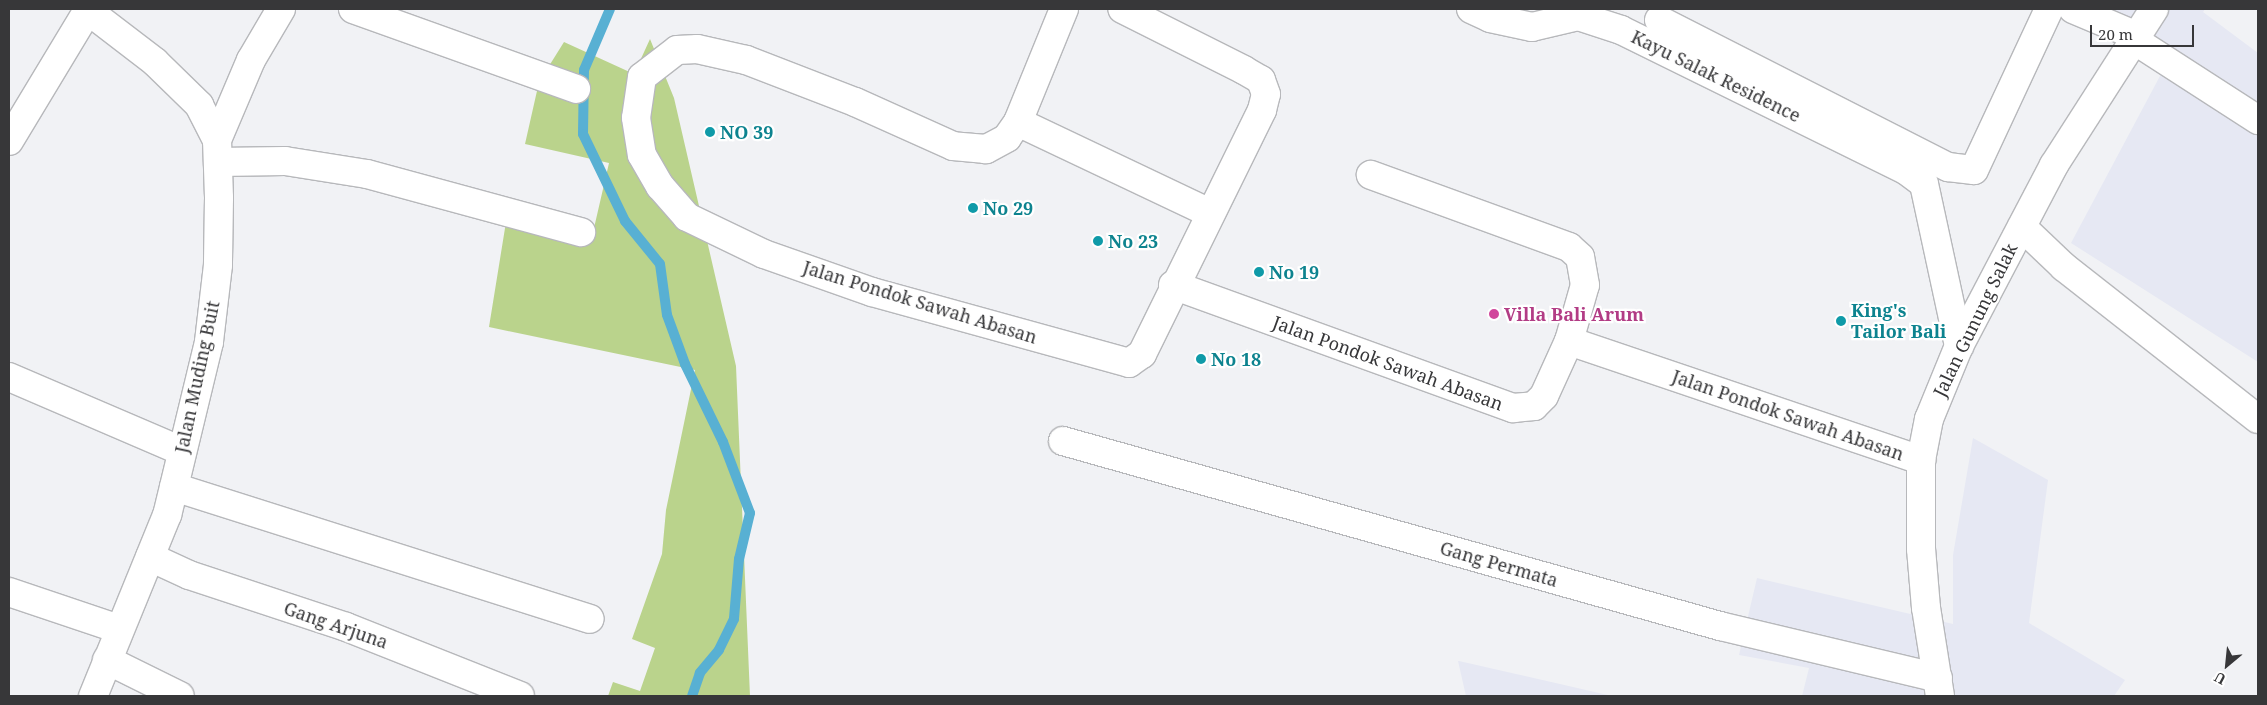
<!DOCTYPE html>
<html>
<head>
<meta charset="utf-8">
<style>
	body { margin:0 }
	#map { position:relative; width:2267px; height:705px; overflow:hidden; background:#f1f2f5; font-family:"Noto Serif",serif }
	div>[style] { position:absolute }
	.built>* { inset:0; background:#e6e8f3 }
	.green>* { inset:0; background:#bad38c }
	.stream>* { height:10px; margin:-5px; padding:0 5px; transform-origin:5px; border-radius:5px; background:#58b0d3 }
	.roads { filter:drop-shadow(1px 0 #b7b8bb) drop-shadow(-1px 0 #b7b8bb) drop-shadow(0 1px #b7b8bb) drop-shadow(0 -1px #b7b8bb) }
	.minor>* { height:28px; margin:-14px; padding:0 14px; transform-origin:14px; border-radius:14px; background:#fff }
	.tertiary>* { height:28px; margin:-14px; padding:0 14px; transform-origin:14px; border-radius:14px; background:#fff }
	.dots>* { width:14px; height:14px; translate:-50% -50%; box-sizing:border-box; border:2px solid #fff; border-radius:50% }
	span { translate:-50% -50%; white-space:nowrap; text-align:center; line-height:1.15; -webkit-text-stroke:4.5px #fff; paint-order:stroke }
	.street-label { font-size:18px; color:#373739 }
	.culture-label { font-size:18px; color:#0d838f; font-weight:700 }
	.left { translate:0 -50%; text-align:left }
	.hotel-label { font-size:18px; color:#b23c85; font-weight:700 }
	.frame { position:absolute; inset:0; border:10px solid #373739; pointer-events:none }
	.north { position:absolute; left:2202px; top:640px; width:50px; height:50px; -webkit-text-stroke:4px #fff; paint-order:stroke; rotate:208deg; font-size:14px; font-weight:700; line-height:20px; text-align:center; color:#373739 }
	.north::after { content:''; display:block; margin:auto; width:18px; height:22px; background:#373739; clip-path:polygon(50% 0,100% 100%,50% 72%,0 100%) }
	.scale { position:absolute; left:2090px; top:25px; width:104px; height:22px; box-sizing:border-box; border:2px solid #373739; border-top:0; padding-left:6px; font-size:15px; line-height:18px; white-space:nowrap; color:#373739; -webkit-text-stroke:4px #fff; paint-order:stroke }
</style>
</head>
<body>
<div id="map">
	<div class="built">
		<div style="clip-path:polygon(2051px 9px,2205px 9px,2203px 12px,2258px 53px,2258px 362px,2071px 243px,2168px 61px)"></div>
		<div style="clip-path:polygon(1973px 438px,2048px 480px,2029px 623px,2125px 680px,2114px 696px,1802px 696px,1809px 668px,1739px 655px,1757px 578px,1953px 624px,1953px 555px)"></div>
		<div style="clip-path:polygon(1458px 661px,1459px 661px,1612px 696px,1466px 696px)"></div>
	</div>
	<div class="green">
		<div style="clip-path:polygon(650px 39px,674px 98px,736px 366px,750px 696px,608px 696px,613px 682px,640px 691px,655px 648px,632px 639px,662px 554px,666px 510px,695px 370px,489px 327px,506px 222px,591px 241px,609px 163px,525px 144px,539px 82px,564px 42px,634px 74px)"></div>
	</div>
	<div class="stream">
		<div style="left:610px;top:9px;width:66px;rotate:113.1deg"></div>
		<div style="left:584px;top:70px;width:64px;rotate:90.9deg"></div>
		<div style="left:583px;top:134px;width:97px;rotate:64.2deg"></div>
		<div style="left:625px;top:221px;width:55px;rotate:50.9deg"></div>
		<div style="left:660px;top:264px;width:51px;rotate:82.2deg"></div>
		<div style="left:667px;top:315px;width:52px;rotate:69.8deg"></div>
		<div style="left:685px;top:364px;width:87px;rotate:64deg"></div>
		<div style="left:723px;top:442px;width:76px;rotate:69.2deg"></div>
		<div style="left:750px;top:513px;width:47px;rotate:103.4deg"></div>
		<div style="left:739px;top:559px;width:60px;rotate:94.8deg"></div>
		<div style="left:734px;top:619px;width:34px;rotate:116deg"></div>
		<div style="left:719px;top:650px;width:30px;rotate:130deg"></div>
		<div style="left:700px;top:673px;width:24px;rotate:109deg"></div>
	</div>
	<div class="roads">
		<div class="minor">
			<div style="left:86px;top:9px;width:87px;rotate:37.5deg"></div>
			<div style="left:155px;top:62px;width:62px;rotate:44.3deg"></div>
			<div style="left:199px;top:105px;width:39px;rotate:63deg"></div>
			<div style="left:217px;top:140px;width:58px;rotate:88deg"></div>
			<div style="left:219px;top:198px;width:67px;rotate:90.9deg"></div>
			<div style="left:218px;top:265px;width:78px;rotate:96.7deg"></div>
			<div style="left:209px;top:342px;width:178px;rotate:103.6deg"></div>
			<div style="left:167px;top:515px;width:196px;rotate:112.2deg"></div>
			<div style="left:353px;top:9px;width:237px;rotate:19.7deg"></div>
			<div style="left:1064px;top:9px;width:122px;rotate:112.2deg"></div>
			<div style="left:1018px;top:122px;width:19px;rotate:125deg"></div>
			<div style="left:1007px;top:138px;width:24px;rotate:152deg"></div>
			<div style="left:986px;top:149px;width:33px;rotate:-175deg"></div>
			<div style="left:953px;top:146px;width:107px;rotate:-155.8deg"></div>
			<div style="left:855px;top:102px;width:117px;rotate:-158.9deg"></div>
			<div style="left:746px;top:60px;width:50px;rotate:-167.3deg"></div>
			<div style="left:697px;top:49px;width:20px;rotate:177deg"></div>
			<div style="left:677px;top:50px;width:44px;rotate:142.4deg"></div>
			<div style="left:642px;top:77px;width:41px;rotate:98.3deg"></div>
			<div style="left:636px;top:118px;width:37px;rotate:81deg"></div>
			<div style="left:642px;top:155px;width:36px;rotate:60deg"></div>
			<div style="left:660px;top:186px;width:41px;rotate:48.9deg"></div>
			<div style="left:687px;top:217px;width:85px;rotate:25.7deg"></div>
			<div style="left:764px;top:254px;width:114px;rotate:19.4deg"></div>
			<div style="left:872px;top:292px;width:267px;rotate:15.4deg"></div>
			<div style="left:1129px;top:363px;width:16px;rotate:-35deg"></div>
			<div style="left:1142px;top:354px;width:272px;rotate:-63.8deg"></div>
			<div style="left:1262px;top:110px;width:16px;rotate:-76deg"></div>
			<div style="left:1266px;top:94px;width:15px;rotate:-110deg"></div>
			<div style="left:1261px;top:80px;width:20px;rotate:-150deg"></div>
			<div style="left:1244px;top:70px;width:136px;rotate:-153.4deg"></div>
			<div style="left:1471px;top:9px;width:21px;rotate:25deg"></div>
			<div style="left:1490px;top:18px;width:43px;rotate:12.1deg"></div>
			<div style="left:1532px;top:27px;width:47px;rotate:-13.4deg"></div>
			<div style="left:1578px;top:16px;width:45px;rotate:18deg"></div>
			<div style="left:1621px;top:30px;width:319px;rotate:26.2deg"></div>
			<div style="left:1907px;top:171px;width:21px;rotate:37deg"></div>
			<div style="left:1924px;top:184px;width:166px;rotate:77.8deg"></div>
			<div style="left:2073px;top:9px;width:69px;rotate:22.9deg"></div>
			<div style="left:1659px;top:20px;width:324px;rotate:27deg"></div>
			<div style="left:1948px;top:167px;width:26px;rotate:7deg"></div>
			<div style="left:1974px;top:170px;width:178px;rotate:-65deg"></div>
			<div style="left:2134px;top:40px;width:148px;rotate:32.8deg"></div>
			<div style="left:1018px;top:122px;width:212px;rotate:25.4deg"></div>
			<div style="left:217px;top:140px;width:87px;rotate:-67deg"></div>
			<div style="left:251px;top:60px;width:59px;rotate:-59.5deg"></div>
			<div style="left:9px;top:141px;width:153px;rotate:-58.9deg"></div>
			<div style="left:218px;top:162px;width:67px;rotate:-0.9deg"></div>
			<div style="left:285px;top:161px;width:83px;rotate:9deg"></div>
			<div style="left:367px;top:174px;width:222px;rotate:15.2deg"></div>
			<div style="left:2022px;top:227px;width:58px;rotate:43.6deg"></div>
			<div style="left:2064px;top:267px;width:246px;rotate:38.1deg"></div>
			<div style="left:1173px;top:285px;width:362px;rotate:19.9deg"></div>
			<div style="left:1513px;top:408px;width:21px;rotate:-5deg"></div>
			<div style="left:1534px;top:406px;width:14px;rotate:-45deg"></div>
			<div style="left:1544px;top:396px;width:60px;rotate:-65.6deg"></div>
			<div style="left:1569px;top:341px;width:58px;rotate:-74.1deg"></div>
			<div style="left:1585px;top:285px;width:28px;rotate:-100deg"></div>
			<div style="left:1580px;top:257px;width:15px;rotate:-138deg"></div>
			<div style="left:1569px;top:247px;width:211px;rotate:-160deg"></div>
			<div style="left:1569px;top:341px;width:372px;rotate:18.7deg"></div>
			<div style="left:9px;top:377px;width:188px;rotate:23.2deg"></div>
			<div style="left:1063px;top:441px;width:683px;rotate:15.73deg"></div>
			<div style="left:1720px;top:626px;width:224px;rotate:13.4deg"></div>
			<div style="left:174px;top:487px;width:436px;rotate:17.6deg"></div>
			<div style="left:150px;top:557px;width:43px;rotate:24.8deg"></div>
			<div style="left:189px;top:575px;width:165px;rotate:18.3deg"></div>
			<div style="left:346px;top:627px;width:187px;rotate:21.6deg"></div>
			<div style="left:9px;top:592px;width:116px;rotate:18.6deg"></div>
			<div style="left:107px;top:660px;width:81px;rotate:26.3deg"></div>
		</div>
		<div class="tertiary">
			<div style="left:1940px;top:696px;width:89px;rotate:-99deg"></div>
			<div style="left:1926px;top:608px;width:59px;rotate:-94.8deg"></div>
			<div style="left:1921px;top:549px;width:89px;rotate:-90deg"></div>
			<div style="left:1921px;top:460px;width:42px;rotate:-79deg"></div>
			<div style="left:1929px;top:419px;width:79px;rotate:-67.7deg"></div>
			<div style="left:1959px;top:346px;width:204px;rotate:-62.3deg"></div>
			<div style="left:2054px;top:165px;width:185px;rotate:-57.3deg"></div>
		</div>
	</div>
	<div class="dots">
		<div style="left:710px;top:132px;background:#0f9aa8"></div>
		<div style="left:973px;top:208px;background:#0f9aa8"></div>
		<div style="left:1098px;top:241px;background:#0f9aa8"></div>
		<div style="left:1259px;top:272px;background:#0f9aa8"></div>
		<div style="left:1494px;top:314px;background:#d1479c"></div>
		<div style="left:1841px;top:321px;background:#0f9aa8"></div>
		<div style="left:1201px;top:359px;background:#0f9aa8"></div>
	</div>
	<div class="street-label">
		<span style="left:1716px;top:76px;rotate:26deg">Kayu Salak Residence</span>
		<span style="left:920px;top:302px;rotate:17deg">Jalan Pondok Sawah Abasan</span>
		<span style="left:1975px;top:320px;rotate:-64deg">Jalan Gunung Salak</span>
		<span style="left:1388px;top:363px;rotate:20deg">Jalan Pondok Sawah Abasan</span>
		<span style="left:197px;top:377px;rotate:-78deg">Jalan Muding Buit</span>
		<span style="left:1788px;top:415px;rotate:19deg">Jalan Pondok Sawah Abasan</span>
		<span style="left:1499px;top:564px;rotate:16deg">Gang Permata</span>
		<span style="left:336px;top:625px;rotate:19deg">Gang Arjuna</span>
	</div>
	<div class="culture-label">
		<span class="left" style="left:720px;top:132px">NO 39</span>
		<span class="left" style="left:983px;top:208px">No 29</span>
		<span class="left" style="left:1108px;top:241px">No 23</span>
		<span class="left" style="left:1269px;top:272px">No 19</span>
		<span class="left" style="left:1851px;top:321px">King's<br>Tailor Bali</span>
		<span class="left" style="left:1211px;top:359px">No 18</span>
	</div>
	<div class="hotel-label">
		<span class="left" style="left:1504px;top:314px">Villa Bali Arum</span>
	</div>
	<div class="frame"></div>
	<div class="north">U</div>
	<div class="scale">20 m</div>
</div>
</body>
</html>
